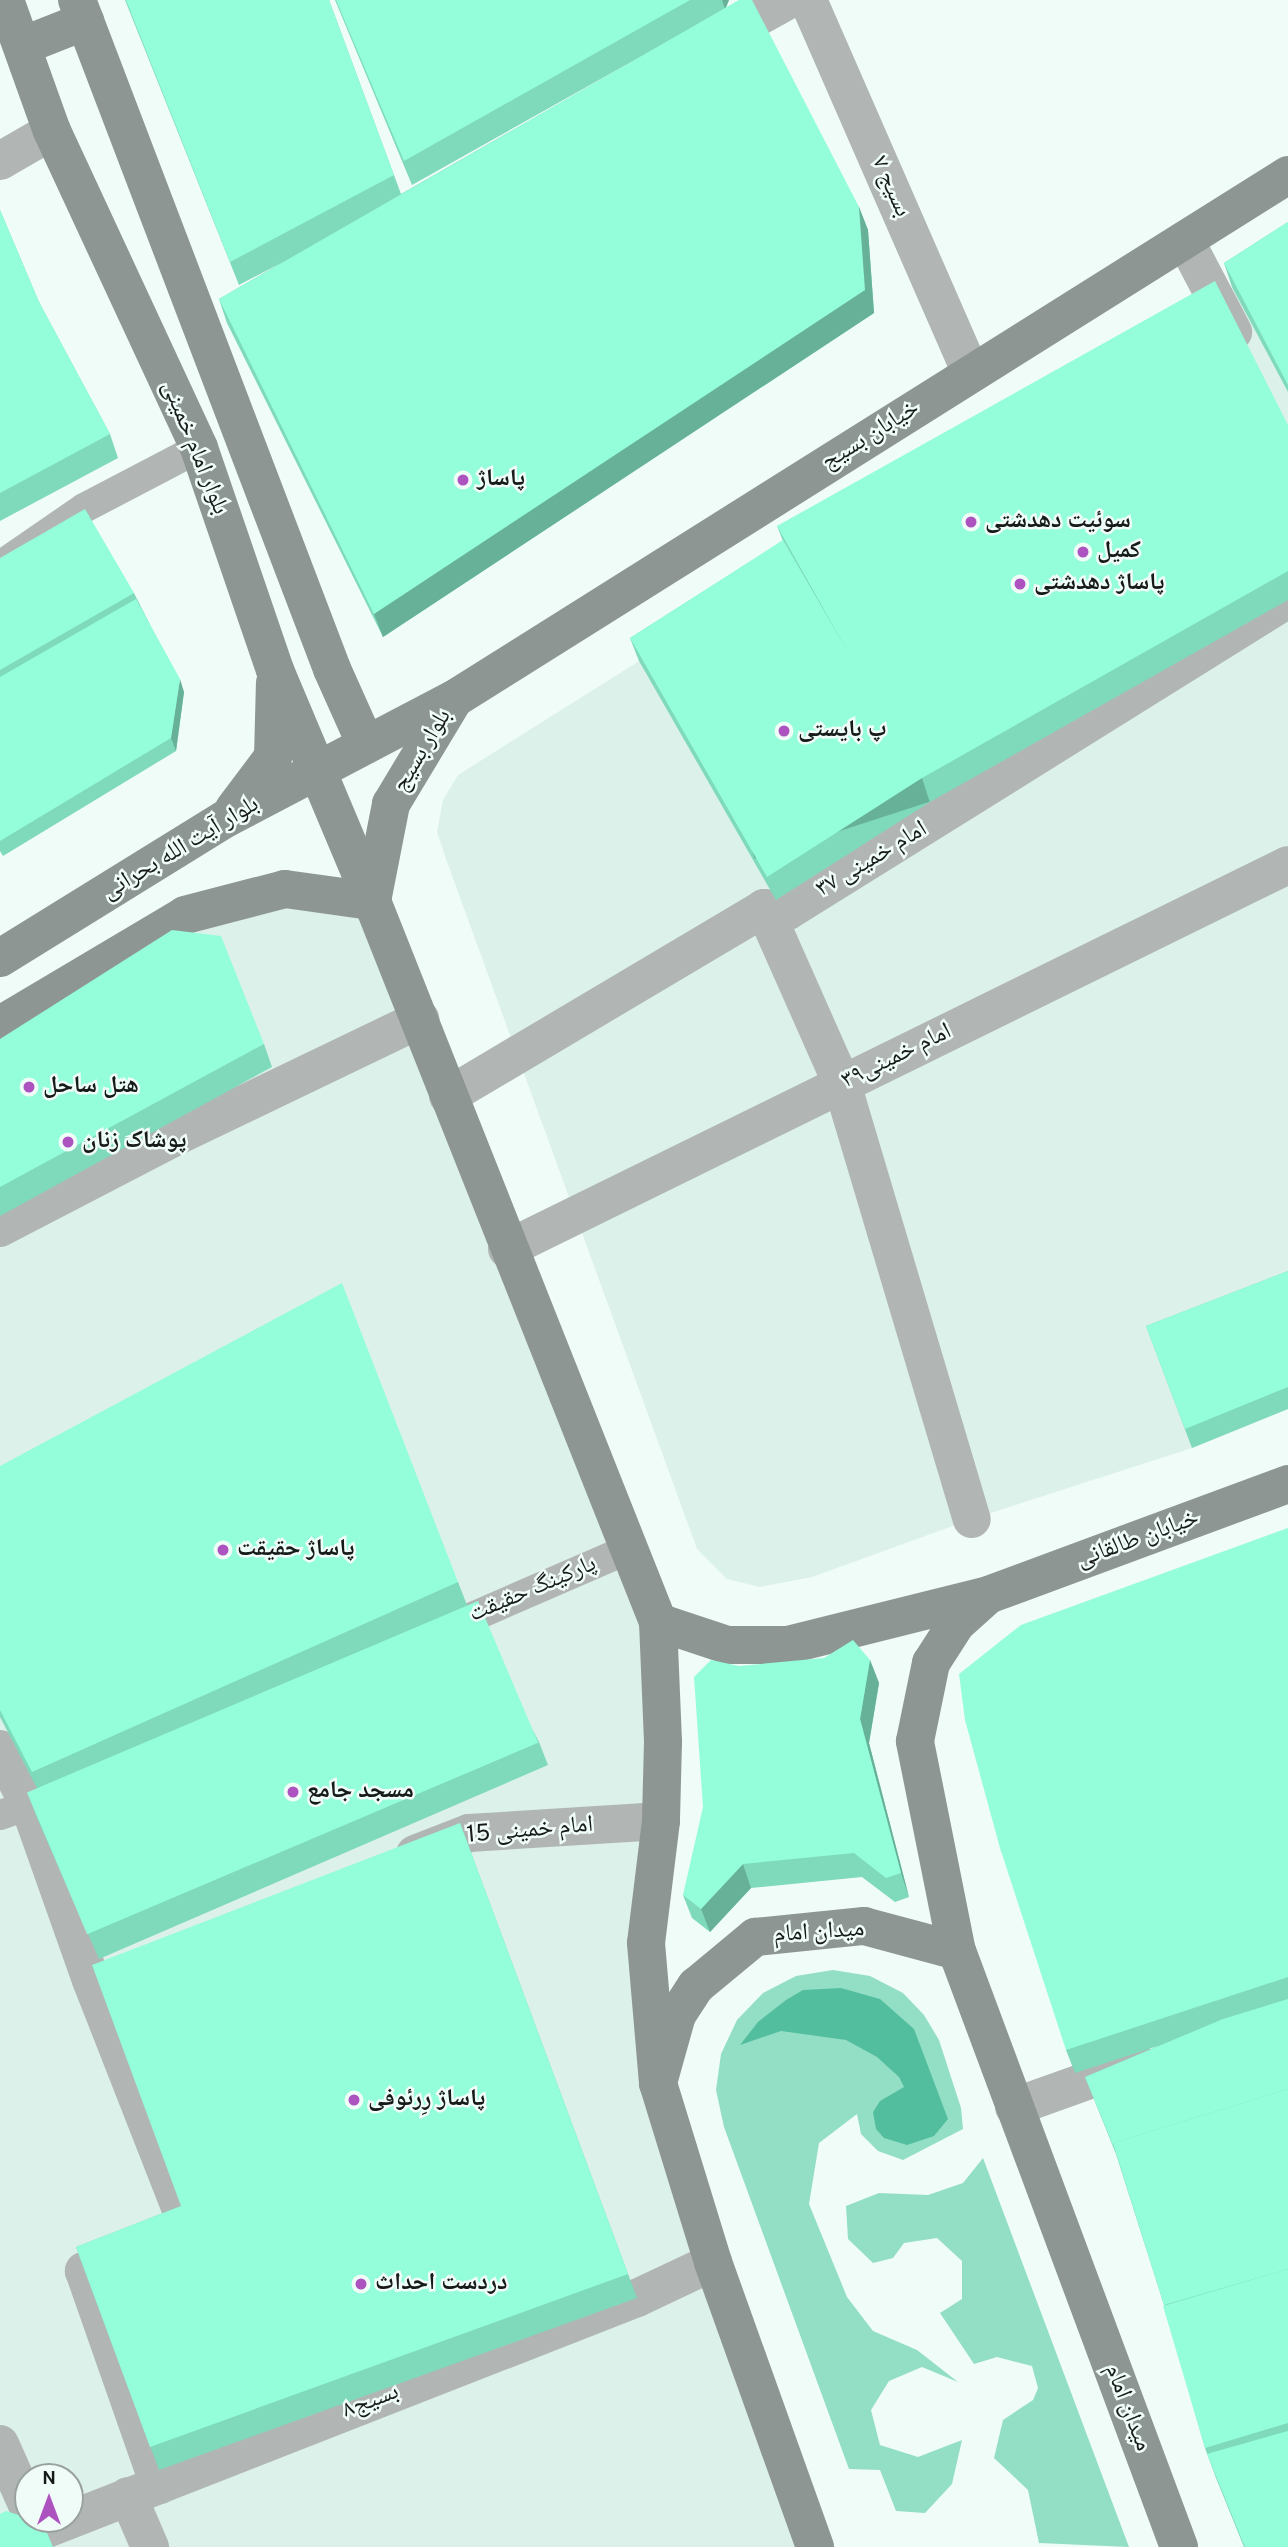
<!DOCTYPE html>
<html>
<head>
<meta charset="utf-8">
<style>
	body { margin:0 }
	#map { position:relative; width:1288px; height:2547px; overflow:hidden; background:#f0fcf7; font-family:Overpass,"Noto Naskh Arabic",sans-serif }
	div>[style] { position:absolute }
	.built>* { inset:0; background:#dcf1e9 }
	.green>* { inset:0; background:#93dfc5 }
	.water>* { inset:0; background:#53be9e }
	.lane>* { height:30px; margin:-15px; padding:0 15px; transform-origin:15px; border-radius:15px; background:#b1b6b4 }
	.street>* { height:38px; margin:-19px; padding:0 19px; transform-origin:19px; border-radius:19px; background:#b1b6b4 }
	.secondary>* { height:38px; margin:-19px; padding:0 19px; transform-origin:19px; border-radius:19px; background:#8e9693 }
	.wall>* { inset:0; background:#7fdabb }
	.shaded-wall>* { inset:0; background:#68b199; transform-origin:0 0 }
	.building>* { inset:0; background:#94fdda; transform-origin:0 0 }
	.dots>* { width:19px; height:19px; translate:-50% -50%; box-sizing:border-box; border:4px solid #f0fcf7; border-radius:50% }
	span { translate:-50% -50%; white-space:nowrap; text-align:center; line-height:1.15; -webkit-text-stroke:5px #f0fcf7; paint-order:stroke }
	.street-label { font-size:24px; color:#161b19 }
	.poi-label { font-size:24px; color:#161b19; font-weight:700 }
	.left { translate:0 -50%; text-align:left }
	.north { position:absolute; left:14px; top:2463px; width:70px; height:70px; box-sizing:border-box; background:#f0fcf7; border:2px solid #99a29e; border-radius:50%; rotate:0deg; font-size:19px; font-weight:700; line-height:28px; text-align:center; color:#161b19 }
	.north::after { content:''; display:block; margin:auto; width:24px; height:32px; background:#ad53bf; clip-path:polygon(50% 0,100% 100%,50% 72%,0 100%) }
</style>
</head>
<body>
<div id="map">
	<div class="built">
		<div style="clip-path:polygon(1288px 253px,1288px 1409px,1192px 1448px,972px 1519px,812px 1577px,760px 1587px,727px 1579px,697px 1549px,446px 859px,437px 832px,443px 800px,458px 775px)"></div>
		<div style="clip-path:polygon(evenodd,372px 901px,658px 1622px,658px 2083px,821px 2547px,0 2547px,0 1027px,185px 915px,372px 901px,28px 2477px,70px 2477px,70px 2519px,28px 2519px,28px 2477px)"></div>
	</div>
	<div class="green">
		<div style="clip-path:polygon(833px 1970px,870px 1976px,903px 1993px,924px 2015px,939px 2040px,961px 2108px,963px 2129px,903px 2160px,878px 2151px,861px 2134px,857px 2114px,819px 2143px,809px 2204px,847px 2297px,873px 2331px,917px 2350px,958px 2382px,922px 2367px,889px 2381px,871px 2410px,880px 2445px,918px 2457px,962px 2440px,952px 2484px,925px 2513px,896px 2511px,880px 2470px,849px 2469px,724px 2127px,716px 2090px,721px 2054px,737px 2020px,763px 1993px,796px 1976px)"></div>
		<div style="clip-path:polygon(983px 2158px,1129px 2547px,1039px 2543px,1028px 2490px,994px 2458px,1003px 2420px,1033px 2400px,1038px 2388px,1032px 2366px,997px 2357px,974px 2364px,940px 2313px,962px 2299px,962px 2261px,937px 2238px,904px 2243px,893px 2258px,873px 2263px,848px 2239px,846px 2206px,879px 2193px,928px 2195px,963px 2183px)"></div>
	</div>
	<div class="water">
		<div style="clip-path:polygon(841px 1988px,880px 1999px,914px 2029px,948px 2119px,934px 2136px,907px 2145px,884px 2138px,876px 2129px,873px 2112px,880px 2101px,904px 2087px,899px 2077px,877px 2057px,846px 2040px,781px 2031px,740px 2045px,758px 2022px,786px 2000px,803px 1990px)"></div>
	</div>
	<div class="lane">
		<div style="left:0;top:566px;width:102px;rotate:-34.6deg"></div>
		<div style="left:84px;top:508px;width:130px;rotate:-27.6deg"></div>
		<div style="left:447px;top:1628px;width:195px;rotate:-23.5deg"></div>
		<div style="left:0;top:1815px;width:31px;rotate:-19deg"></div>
	</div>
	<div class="street">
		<div style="left:808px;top:0;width:407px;rotate:66.4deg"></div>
		<div style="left:714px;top:41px;width:85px;rotate:-28.7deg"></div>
		<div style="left:0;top:161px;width:60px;rotate:-30deg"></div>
		<div style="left:1185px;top:240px;width:104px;rotate:62.4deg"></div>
		<div style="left:764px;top:908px;width:193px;rotate:66.1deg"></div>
		<div style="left:842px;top:1084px;width:454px;rotate:73.4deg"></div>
		<div style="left:448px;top:1096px;width:368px;rotate:-30.7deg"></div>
		<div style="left:764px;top:908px;width:24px;rotate:7deg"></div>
		<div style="left:788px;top:911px;width:589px;rotate:-31.96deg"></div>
		<div style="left:0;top:1228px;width:191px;rotate:-27.5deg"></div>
		<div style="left:169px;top:1140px;width:279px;rotate:-25.7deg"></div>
		<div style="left:507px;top:1249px;width:870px;rotate:-26.18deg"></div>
		<div style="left:0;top:1749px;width:63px;rotate:62.6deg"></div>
		<div style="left:29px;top:1805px;width:186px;rotate:70.5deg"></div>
		<div style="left:91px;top:1980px;width:269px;rotate:68.6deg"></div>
		<div style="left:189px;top:2230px;width:113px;rotate:158.7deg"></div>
		<div style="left:84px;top:2271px;width:227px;rotate:70.7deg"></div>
		<div style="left:415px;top:1854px;width:58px;rotate:-21.3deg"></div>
		<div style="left:469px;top:1833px;width:192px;rotate:-3.6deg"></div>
		<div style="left:1014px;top:2107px;width:131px;rotate:-19.7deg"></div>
		<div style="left:0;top:2444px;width:69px;rotate:66deg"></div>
		<div style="left:128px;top:2496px;width:56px;rotate:66.7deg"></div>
		<div style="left:33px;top:2519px;width:14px;rotate:65deg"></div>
		<div style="left:39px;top:2532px;width:642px;rotate:-21.37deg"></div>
		<div style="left:637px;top:2298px;width:84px;rotate:-25.3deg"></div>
	</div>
	<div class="secondary">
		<div style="left:5px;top:0;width:139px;rotate:70.3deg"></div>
		<div style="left:52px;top:131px;width:349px;rotate:65.1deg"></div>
		<div style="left:199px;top:448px;width:235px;rotate:71.1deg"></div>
		<div style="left:275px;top:670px;width:251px;rotate:67.2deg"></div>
		<div style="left:372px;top:901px;width:776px;rotate:68.36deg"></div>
		<div style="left:658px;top:1622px;width:120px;rotate:87.6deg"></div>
		<div style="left:663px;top:1742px;width:79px;rotate:91.5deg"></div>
		<div style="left:661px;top:1821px;width:123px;rotate:97deg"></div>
		<div style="left:646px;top:1943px;width:141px;rotate:85.1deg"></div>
		<div style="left:77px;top:0;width:716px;rotate:69.13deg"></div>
		<div style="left:332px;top:669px;width:83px;rotate:65.9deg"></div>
		<div style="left:22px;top:46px;width:68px;rotate:-21.6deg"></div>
		<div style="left:234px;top:809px;width:65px;rotate:-53.1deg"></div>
		<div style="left:273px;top:757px;width:74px;rotate:-88.5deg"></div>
		<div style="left:372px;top:901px;width:99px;rotate:-78.9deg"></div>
		<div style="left:391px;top:804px;width:122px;rotate:-59deg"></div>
		<div style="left:0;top:958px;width:267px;rotate:-31.7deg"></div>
		<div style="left:227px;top:818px;width:256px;rotate:-27.7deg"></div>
		<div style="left:454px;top:699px;width:985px;rotate:-32.14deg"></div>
		<div style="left:0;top:1025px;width:215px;rotate:-30.7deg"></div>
		<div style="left:185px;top:915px;width:103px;rotate:-14.6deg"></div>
		<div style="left:285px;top:889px;width:88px;rotate:7.9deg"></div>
		<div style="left:658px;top:1622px;width:73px;rotate:18.4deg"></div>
		<div style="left:727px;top:1645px;width:61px"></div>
		<div style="left:788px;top:1645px;width:206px;rotate:-14deg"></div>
		<div style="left:988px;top:1595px;width:320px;rotate:-20.3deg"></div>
		<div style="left:957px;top:1952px;width:215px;rotate:-101.3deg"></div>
		<div style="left:915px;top:1741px;width:80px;rotate:-78.4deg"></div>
		<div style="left:931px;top:1663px;width:46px;rotate:-57.3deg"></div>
		<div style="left:956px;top:1624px;width:40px;rotate:-42deg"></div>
		<div style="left:815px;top:2547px;width:303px;rotate:-109.7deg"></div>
		<div style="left:713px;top:2262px;width:187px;rotate:-107.1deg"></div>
		<div style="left:658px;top:2083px;width:71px;rotate:-74.4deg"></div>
		<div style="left:677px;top:2015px;width:35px;rotate:-57deg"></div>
		<div style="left:696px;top:1986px;width:77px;rotate:-39.7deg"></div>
		<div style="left:755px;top:1937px;width:110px;rotate:-5.8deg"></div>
		<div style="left:864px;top:1926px;width:96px;rotate:15deg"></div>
		<div style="left:957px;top:1951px;width:636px;rotate:69.57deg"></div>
	</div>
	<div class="wall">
		<div style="clip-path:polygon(125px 0,329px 0,401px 194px,656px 48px,412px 185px,335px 0,729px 0,726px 8px,859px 207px,868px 230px,874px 313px,383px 637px,227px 323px,219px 299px,283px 262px,239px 285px)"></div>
		<div style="clip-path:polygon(0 210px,39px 302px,110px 434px,118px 458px,0 521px)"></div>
		<div style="clip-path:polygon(1288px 222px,1288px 392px,1232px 287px,1224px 263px)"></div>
		<div style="clip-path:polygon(1288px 425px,1288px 600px,930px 802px,776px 900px,639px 661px,630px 638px,783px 541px,777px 526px)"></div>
		<div style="clip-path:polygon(0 558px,134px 593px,184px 692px,176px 751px,3px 856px,0 851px)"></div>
		<div style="clip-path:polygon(0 1039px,264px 1044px,272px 1067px,0 1216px)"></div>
		<div style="clip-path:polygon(1288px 1271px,1288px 1409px,1192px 1448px,1146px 1326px)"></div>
		<div style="clip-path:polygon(0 1466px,458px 1582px,467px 1605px,539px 1742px,548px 1765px,99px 1959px,37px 1818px,28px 1794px,38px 1790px,0 1717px)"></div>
		<div style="clip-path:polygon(1288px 1528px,1288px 2547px,1244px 2547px,1216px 2478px,1205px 2448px,1164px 2305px,1116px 2154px,1085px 2077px,1158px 2046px,1075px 2073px,1066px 2050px)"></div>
		<div style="clip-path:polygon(870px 1660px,879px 1683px,869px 1743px,909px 1897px,895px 1902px,862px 1877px,751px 1888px,710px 1932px,692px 1918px,683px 1895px)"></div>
		<div style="clip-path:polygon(460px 1823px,637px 2298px,159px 2470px,76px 2247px,181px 2206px)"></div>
	</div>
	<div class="shaded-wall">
		<div style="clip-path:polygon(722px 0,729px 0,725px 9px)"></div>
		<div style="clip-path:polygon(859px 207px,868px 230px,874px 313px,383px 637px,374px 614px)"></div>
		<div style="clip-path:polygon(180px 679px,184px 692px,176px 751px,171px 738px)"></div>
		<div style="left:922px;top:778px;width:25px;height:184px;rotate:72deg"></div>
		<div style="clip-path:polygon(870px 1660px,879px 1683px,869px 1743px,909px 1897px,901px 1873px,860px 1719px)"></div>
		<div style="clip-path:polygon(743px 1864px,751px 1888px,710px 1932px,701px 1909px)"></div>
	</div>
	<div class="building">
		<div style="clip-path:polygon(126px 0,329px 0,394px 175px,230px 262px)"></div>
		<div style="clip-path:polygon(336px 0,690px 0,404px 161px)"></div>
		<div style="clip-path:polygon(739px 0,752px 0,859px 207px,865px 290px,374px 614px,219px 299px)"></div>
		<div style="clip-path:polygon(0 210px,39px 302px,110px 434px,0 493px)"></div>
		<div style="clip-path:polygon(1288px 222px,1288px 385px,1224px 263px)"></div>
		<div style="clip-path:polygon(1215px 281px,1288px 425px,1288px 571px,922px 778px,767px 877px,630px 638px,783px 540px,849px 654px,777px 526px)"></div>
		<div style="clip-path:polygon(85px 509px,134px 593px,0 670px,0 558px)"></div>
		<div style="clip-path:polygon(136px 599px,180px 679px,171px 738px,0 841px,0 677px)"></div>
		<div style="clip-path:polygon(172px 930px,221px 936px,264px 1044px,0 1187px,0 1039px)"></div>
		<div style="clip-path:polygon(1288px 1271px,1288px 1387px,1185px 1429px,1146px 1326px)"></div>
		<div style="clip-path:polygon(342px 1283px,458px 1582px,32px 1772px,0 1710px,0 1466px)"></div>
		<div style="clip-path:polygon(1288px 1528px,1288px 1977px,1066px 2050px,1000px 1848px,965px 1720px,959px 1674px,1021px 1625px)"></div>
		<div style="left:478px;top:1601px;width:154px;height:490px;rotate:67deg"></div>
		<div style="clip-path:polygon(853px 1640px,870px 1660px,860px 1719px,901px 1873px,886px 1878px,854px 1853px,743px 1864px,701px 1909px,683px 1895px,703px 1807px,694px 1677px,711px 1660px,739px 1666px,824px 1658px)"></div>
		<div style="clip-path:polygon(460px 1823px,628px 2274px,150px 2447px,76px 2247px,181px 2206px,92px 1965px)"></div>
		<div style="clip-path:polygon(1288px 1999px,1288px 2089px,1113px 2143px,1113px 2145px,1085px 2077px,1223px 2019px)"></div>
		<div style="clip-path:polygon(1288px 2089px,1288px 2269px,1164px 2305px,1113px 2143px)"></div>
		<div style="clip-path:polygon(1288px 2269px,1288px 2423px,1205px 2448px,1163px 2306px)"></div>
		<div style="clip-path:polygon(1288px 2431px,1288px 2547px,1245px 2547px,1207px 2454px)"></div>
		<div style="clip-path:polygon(6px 2511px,28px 2518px,28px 2519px,43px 2523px,53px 2547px,0 2547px,0 2514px)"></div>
	</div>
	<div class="dots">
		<div style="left:463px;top:480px;background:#ad53bf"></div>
		<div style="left:971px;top:522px;background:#ad53bf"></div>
		<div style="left:1083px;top:552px;background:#ad53bf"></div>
		<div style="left:1020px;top:584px;background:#ad53bf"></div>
		<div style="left:784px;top:731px;background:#ad53bf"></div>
		<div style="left:29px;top:1087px;background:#ad53bf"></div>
		<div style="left:68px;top:1142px;background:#ad53bf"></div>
		<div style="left:223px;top:1550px;background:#ad53bf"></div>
		<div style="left:293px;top:1792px;background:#ad53bf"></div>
		<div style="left:354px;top:2100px;background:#ad53bf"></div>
		<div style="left:361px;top:2284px;background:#ad53bf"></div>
	</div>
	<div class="street-label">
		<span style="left:890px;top:187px;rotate:66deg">بسیج ۷</span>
		<span style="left:871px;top:436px;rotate:-32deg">خیابان بسیج</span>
		<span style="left:194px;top:448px;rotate:68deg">بلوار امام خمینی</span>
		<span style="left:423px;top:751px;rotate:-59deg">بلوار بسیج</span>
		<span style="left:181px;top:849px;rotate:-31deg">بلوار آیت الله بحرانی</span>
		<span style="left:872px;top:860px;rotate:-31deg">امام خمینی ۳۷</span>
		<span style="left:897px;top:1057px;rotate:-26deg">امام خمینی۳۹</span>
		<span style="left:1138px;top:1540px;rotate:-20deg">خیابان طالقانی</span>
		<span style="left:533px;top:1590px;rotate:-23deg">پارکینگ حقیقت</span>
		<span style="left:530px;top:1831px;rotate:-5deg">امام خمینی 15</span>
		<span style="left:819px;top:1933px;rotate:-4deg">میدان امام</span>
		<span style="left:371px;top:2402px;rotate:-21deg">بسیج۸</span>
		<span style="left:1127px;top:2408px;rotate:69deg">میدان امام</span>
	</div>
	<div class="poi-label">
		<span class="left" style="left:477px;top:480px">پاساژ</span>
		<span class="left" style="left:985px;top:522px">سوئیت دهدشتی</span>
		<span class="left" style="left:1097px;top:552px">کمیل</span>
		<span class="left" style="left:1034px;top:584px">پاساژ دهدشتی</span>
		<span class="left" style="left:798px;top:731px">پ بایستی</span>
		<span class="left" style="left:43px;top:1087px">هتل ساحل</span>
		<span class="left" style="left:82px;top:1142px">پوشاک زنان</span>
		<span class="left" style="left:237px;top:1550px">پاساژ حقیقت</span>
		<span class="left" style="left:307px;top:1792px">مسجد جامع</span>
		<span class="left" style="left:368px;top:2100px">پاساژ رِرئوفی</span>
		<span class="left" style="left:375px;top:2284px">دردست احداث</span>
	</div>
	<div class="north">N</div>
</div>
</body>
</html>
